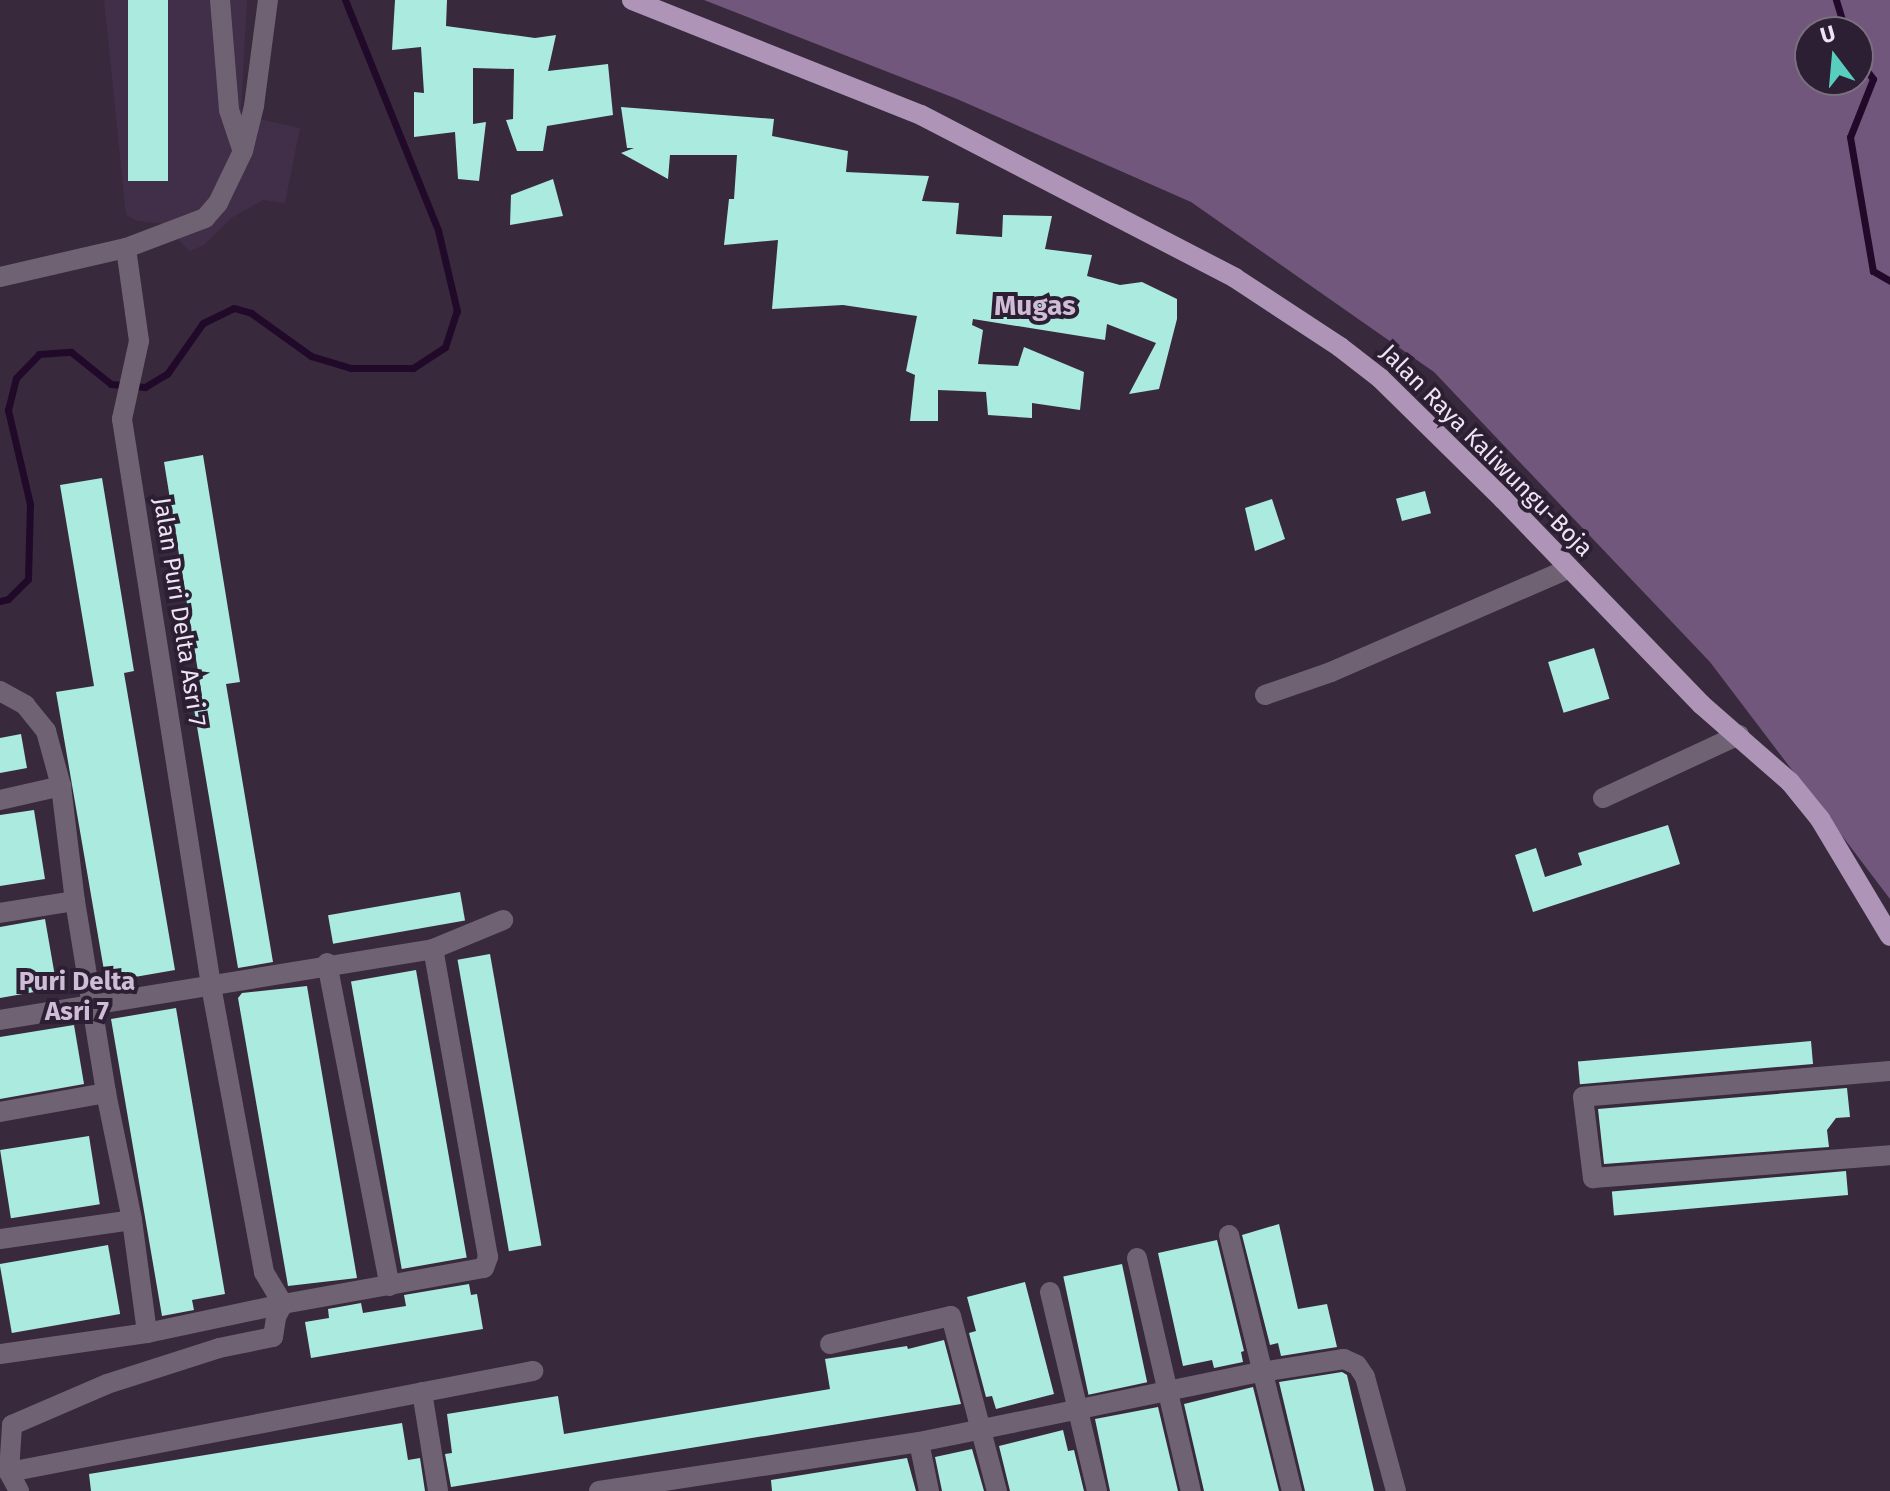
<!DOCTYPE html>
<html>
<head>
<meta charset="utf-8">
<style>
	body { margin:0 }
	#map { position:relative; width:1890px; height:1491px; overflow:hidden; background:#38293d; font-family:"Fira Sans",sans-serif }
	div>[style] { position:absolute }
	.built>* { inset:0; background:#412e48 }
	.forest>* { inset:0; background:#72577c }
	.stream>* { height:7px; margin:-3.5px; padding:0 3.5px; transform-origin:3.5px; border-radius:3.5px; background:#210a29 }
	.building>* { inset:0; background:#abeadf; transform-origin:0 0 }
	.minor>* { height:20px; margin:-10px; padding:0 10px; transform-origin:10px; border-radius:10px; background:#6f6373 }
	.major>* { height:20px; margin:-10px; padding:0 10px; transform-origin:10px; border-radius:10px; background:#ae95b7 }
	span { translate:-50% -50%; white-space:nowrap; text-align:center; line-height:1.15; -webkit-text-stroke:8px #2d1f33; paint-order:stroke }
	.street-label { font-size:24px; color:#eee4f2 }
	.neighbourhood-label { font-size:26px; color:#cfbcd6; font-weight:700 }
	.quarter-label { font-size:28px; color:#cfbcd6; font-weight:700 }
	.north { position:absolute; left:1794px; top:16px; width:80px; height:80px; box-sizing:border-box; background:#2d1f33; border:2px solid #7a6e7f; border-radius:50%; rotate:344deg; font-size:22px; font-weight:700; line-height:32px; text-align:center; color:#eee4f2 }
	.north::after { content:''; display:block; margin:auto; width:28px; height:36px; background:#59cebe; clip-path:polygon(50% 0,100% 100%,50% 72%,0 100%) }
</style>
</head>
<body>
<div id="map">
	<div class="built">
		<div style="clip-path:polygon(104px 0,247px 0,241px 115px,300px 128px,285px 203px,263px 200px,230px 219px,204px 245px,190px 251px,160px 223px,138px 221px,126px 215px)"></div>
	</div>
	<div class="forest">
		<div style="clip-path:polygon(evenodd,704px 0,1890px 0,1890px 899px,1710px 662px,1434px 372px,1191px 202px,957px 99px,704px 0,1810px 32px,1858px 32px,1858px 80px,1810px 80px,1810px 32px)"></div>
	</div>
	<div class="stream">
		<div style="left:1836px;top:0;width:34px;rotate:73deg"></div>
		<div style="left:1858px;top:59px;width:25px;rotate:53deg"></div>
		<div style="left:1873px;top:79px;width:62px;rotate:111.6deg"></div>
		<div style="left:1850px;top:137px;width:136px;rotate:80.3deg"></div>
		<div style="left:1873px;top:271px;width:20px;rotate:30deg"></div>
		<div style="left:0;top:601px;width:8px;rotate:-14deg"></div>
		<div style="left:8px;top:599px;width:28px;rotate:-45deg"></div>
		<div style="left:28px;top:579px;width:75px;rotate:-88.5deg"></div>
		<div style="left:30px;top:504px;width:97px;rotate:-103.2deg"></div>
		<div style="left:8px;top:410px;width:33px;rotate:-76deg"></div>
		<div style="left:16px;top:378px;width:33px;rotate:-46deg"></div>
		<div style="left:39px;top:354px;width:32px;rotate:-4deg"></div>
		<div style="left:71px;top:352px;width:51px;rotate:38.7deg"></div>
		<div style="left:111px;top:384px;width:34px;rotate:5deg"></div>
		<div style="left:145px;top:387px;width:26px;rotate:-31deg"></div>
		<div style="left:167px;top:374px;width:62px;rotate:-54.8deg"></div>
		<div style="left:203px;top:323px;width:34px;rotate:-26deg"></div>
		<div style="left:234px;top:308px;width:18px;rotate:16deg"></div>
		<div style="left:251px;top:313px;width:74px;rotate:35.6deg"></div>
		<div style="left:311px;top:356px;width:42px;rotate:16.7deg"></div>
		<div style="left:351px;top:368px;width:62px"></div>
		<div style="left:413px;top:368px;width:38px;rotate:-33deg"></div>
		<div style="left:445px;top:347px;width:38px;rotate:-72deg"></div>
		<div style="left:457px;top:311px;width:83px;rotate:-103.2deg"></div>
		<div style="left:438px;top:230px;width:248px;rotate:-112deg"></div>
	</div>
	<div class="building">
		<div style="left:128px;top:0;width:40px;height:181px"></div>
		<div style="clip-path:polygon(395px 0,447px 0,446px 26px,535px 38px,556px 35px,548px 71px,608px 64px,613px 115px,547px 126px,543px 151px,517px 151px,506px 120px,513px 119px,514px 69px,473px 68px,473px 124px,486px 122px,479px 181px,458px 179px,455px 132px,414px 137px,414px 92px,424px 93px,421px 47px,392px 50px)"></div>
		<div style="clip-path:polygon(621px 107px,774px 119px,772px 136px,848px 151px,846px 172px,929px 176px,922px 201px,959px 203px,956px 234px,1002px 237px,1003px 215px,1052px 216px,1045px 249px,1092px 255px,1087px 276px,1120px 285px,1142px 282px,1177px 299px,1177px 319px,1159px 389px,1129px 394px,1156px 343px,1107px 324px,1105px 340px,973px 319px,972px 325px,983px 330px,978px 364px,1018px 366px,1024px 347px,1084px 372px,1080px 410px,1032px 403px,1032px 418px,988px 415px,986px 392px,938px 390px,938px 421px,910px 421px,915px 375px,906px 371px,917px 316px,843px 305px,772px 309px,778px 240px,724px 245px,729px 199px,734px 199px,737px 155px,670px 155px,668px 179px,621px 153px,634px 148px,627px 148px)"></div>
		<div style="clip-path:polygon(553px 179px,563px 216px,510px 225px,511px 195px)"></div>
		<div style="clip-path:polygon(203px 455px,240px 682px,226px 684px,273px 962px,238px 968px,192px 697px,202px 696px,164px 462px)"></div>
		<div style="clip-path:polygon(102px 478px,134px 671px,124px 673px,175px 970px,106px 982px,56px 692px,94px 686px,60px 485px)"></div>
		<div style="left:1425px;top:491px;width:23px;height:30px;rotate:75deg"></div>
		<div style="clip-path:polygon(1272px 499px,1285px 539px,1255px 551px,1245px 508px)"></div>
		<div style="left:1594px;top:648px;width:53px;height:48px;rotate:73deg"></div>
		<div style="clip-path:polygon(21px 734px,27px 768px,0 773px,0 738px)"></div>
		<div style="clip-path:polygon(34px 810px,45px 879px,0 886px,0 815px)"></div>
		<div style="clip-path:polygon(1668px 825px,1680px 864px,1533px 912px,1515px 855px,1536px 848px,1545px 877px,1582px 865px,1578px 853px)"></div>
		<div style="left:460px;top:892px;width:29px;height:134px;rotate:80deg"></div>
		<div style="clip-path:polygon(45px 919px,57px 988px,0 998px,0 927px)"></div>
		<div style="left:490px;top:954px;width:296px;height:33px;rotate:80deg"></div>
		<div style="left:416px;top:970px;width:292px;height:66px;rotate:80deg"></div>
		<div style="clip-path:polygon(307px 986px,357px 1278px,288px 1286px,238px 998px,242px 993px)"></div>
		<div style="clip-path:polygon(176px 1008px,225px 1294px,192px 1300px,194px 1310px,162px 1316px,111px 1019px)"></div>
		<div style="clip-path:polygon(74px 1025px,84px 1084px,0 1099px,0 1037px)"></div>
		<div style="left:1811px;top:1041px;width:23px;height:234px;rotate:85deg"></div>
		<div style="clip-path:polygon(1847px 1088px,1850px 1117px,1836px 1118px,1827px 1130px,1829px 1147px,1604px 1164px,1598px 1109px)"></div>
		<div style="left:89px;top:1136px;width:69px;height:90px;rotate:81deg"></div>
		<div style="left:1846px;top:1171px;width:24px;height:235px;rotate:85deg"></div>
		<div style="clip-path:polygon(1279px 1224px,1298px 1309px,1327px 1304px,1337px 1347px,1281px 1356px,1278px 1343px,1270px 1345px,1242px 1235px)"></div>
		<div style="clip-path:polygon(1217px 1240px,1244px 1351px,1241px 1352px,1243px 1362px,1214px 1368px,1212px 1360px,1183px 1366px,1158px 1253px)"></div>
		<div style="left:108px;top:1245px;width:70px;height:110px;rotate:80deg"></div>
		<div style="left:1122px;top:1264px;width:121px;height:60px;rotate:78deg"></div>
		<div style="clip-path:polygon(1025px 1282px,1054px 1394px,996px 1409px,992px 1396px,986px 1397px,969px 1333px,976px 1331px,967px 1297px)"></div>
		<div style="clip-path:polygon(469px 1284px,471px 1295px,477px 1294px,483px 1329px,311px 1358px,305px 1322px,329px 1318px,328px 1309px,361px 1303px,363px 1313px,406px 1306px,404px 1295px)"></div>
		<div style="clip-path:polygon(944px 1340px,961px 1404px,451px 1487px,445px 1454px,452px 1453px,447px 1414px,558px 1396px,564px 1434px,830px 1389px,825px 1359px,907px 1346px,908px 1349px)"></div>
		<div style="clip-path:polygon(1342px 1372px,1347px 1375px,1374px 1491px,1305px 1491px,1279px 1382px)"></div>
		<div style="clip-path:polygon(1253px 1387px,1279px 1491px,1204px 1491px,1184px 1404px)"></div>
		<div style="clip-path:polygon(1158px 1407px,1178px 1491px,1110px 1491px,1095px 1419px)"></div>
		<div style="clip-path:polygon(402px 1423px,408px 1460px,420px 1458px,425px 1491px,91px 1491px,89px 1474px)"></div>
		<div style="clip-path:polygon(1063px 1430px,1068px 1451px,1074px 1450px,1084px 1491px,1010px 1491px,999px 1446px)"></div>
		<div style="clip-path:polygon(972px 1449px,984px 1491px,942px 1491px,935px 1457px)"></div>
		<div style="clip-path:polygon(907px 1458px,916px 1491px,772px 1491px,771px 1480px)"></div>
	</div>
	<div class="minor">
		<div style="left:220px;top:0;width:110px;rotate:85.3deg"></div>
		<div style="left:229px;top:110px;width:41px;rotate:71.6deg"></div>
		<div style="left:0;top:277px;width:129px;rotate:-13deg"></div>
		<div style="left:126px;top:248px;width:85px;rotate:-20.8deg"></div>
		<div style="left:205px;top:218px;width:20px;rotate:-49deg"></div>
		<div style="left:218px;top:203px;width:58px;rotate:-64.3deg"></div>
		<div style="left:243px;top:151px;width:46px;rotate:-76.3deg"></div>
		<div style="left:254px;top:106px;width:107px;rotate:-82.5deg"></div>
		<div style="left:0;top:691px;width:29px;rotate:29deg"></div>
		<div style="left:25px;top:705px;width:33px;rotate:51deg"></div>
		<div style="left:46px;top:731px;width:57px;rotate:74.7deg"></div>
		<div style="left:61px;top:786px;width:116px;rotate:83.1deg"></div>
		<div style="left:75px;top:901px;width:194px;rotate:80.8deg"></div>
		<div style="left:106px;top:1093px;width:130px;rotate:78.4deg"></div>
		<div style="left:132px;top:1220px;width:114px;rotate:82.4deg"></div>
		<div style="left:1265px;top:695px;width:70px;rotate:-19.2deg"></div>
		<div style="left:1331px;top:672px;width:258px;rotate:-23.5deg"></div>
		<div style="left:1603px;top:798px;width:150px;rotate:-24.9deg"></div>
		<div style="left:0;top:800px;width:63px;rotate:-12.9deg"></div>
		<div style="left:0;top:913px;width:76px;rotate:-9.1deg"></div>
		<div style="left:327px;top:963px;width:329px;rotate:79deg"></div>
		<div style="left:0;top:1020px;width:439px;rotate:-9.3deg"></div>
		<div style="left:433px;top:949px;width:76px;rotate:-22.5deg"></div>
		<div style="left:1890px;top:1071px;width:308px;rotate:175.2deg"></div>
		<div style="left:1583px;top:1097px;width:82px;rotate:83deg"></div>
		<div style="left:1593px;top:1178px;width:298px;rotate:-4.4deg"></div>
		<div style="left:0;top:1112px;width:108px;rotate:-10.2deg"></div>
		<div style="left:1229px;top:1235px;width:264px;rotate:76.2deg"></div>
		<div style="left:0;top:1239px;width:133px;rotate:-8.2deg"></div>
		<div style="left:1137px;top:1258px;width:239px;rotate:77deg"></div>
		<div style="left:1050px;top:1292px;width:204px;rotate:76.7deg"></div>
		<div style="left:830px;top:1344px;width:124px;rotate:-13deg"></div>
		<div style="left:951px;top:1316px;width:181px;rotate:75.3deg"></div>
		<div style="left:0;top:1354px;width:148px;rotate:-8.1deg"></div>
		<div style="left:147px;top:1333px;width:139px;rotate:-12deg"></div>
		<div style="left:283px;top:1304px;width:37px;rotate:-121deg"></div>
		<div style="left:264px;top:1272px;width:292px;rotate:-100.5deg"></div>
		<div style="left:211px;top:985px;width:573px;rotate:-98.94deg"></div>
		<div style="left:122px;top:419px;width:80px;rotate:-77.7deg"></div>
		<div style="left:139px;top:341px;width:94px;rotate:-98deg"></div>
		<div style="left:422px;top:1392px;width:100px;rotate:80.8deg"></div>
		<div style="left:919px;top:1442px;width:50px;rotate:78.5deg"></div>
		<div style="left:9px;top:1472px;width:534px;rotate:-10.91deg"></div>
		<div style="left:19px;top:1491px;width:21px;rotate:-118deg"></div>
		<div style="left:9px;top:1472px;width:47px;rotate:-86.3deg"></div>
		<div style="left:12px;top:1425px;width:103px;rotate:-23.3deg"></div>
		<div style="left:107px;top:1384px;width:118px;rotate:-17.8deg"></div>
		<div style="left:219px;top:1348px;width:55px;rotate:-11.5deg"></div>
		<div style="left:273px;top:1337px;width:20px;rotate:-81deg"></div>
		<div style="left:276px;top:1317px;width:15px;rotate:-62deg"></div>
		<div style="left:283px;top:1304px;width:204px;rotate:-10.2deg"></div>
		<div style="left:484px;top:1268px;width:12px;rotate:-70deg"></div>
		<div style="left:488px;top:1257px;width:313px;rotate:-100.1deg"></div>
		<div style="left:599px;top:1491px;width:324px;rotate:-8.7deg"></div>
		<div style="left:919px;top:1442px;width:349px;rotate:-11.6deg"></div>
		<div style="left:1261px;top:1372px;width:84px;rotate:-8.9deg"></div>
		<div style="left:1344px;top:1359px;width:14px;rotate:25deg"></div>
		<div style="left:1357px;top:1365px;width:14px;rotate:56deg"></div>
		<div style="left:1365px;top:1377px;width:118px;rotate:74.8deg"></div>
	</div>
	<div class="major">
		<div style="left:632px;top:0;width:311px;rotate:21.7deg"></div>
		<div style="left:921px;top:115px;width:354px;rotate:27.4deg"></div>
		<div style="left:1235px;top:278px;width:126px;rotate:33.3deg"></div>
		<div style="left:1340px;top:347px;width:51px;rotate:37.8deg"></div>
		<div style="left:1380px;top:378px;width:173px;rotate:44.5deg"></div>
		<div style="left:1503px;top:499px;width:286px;rotate:46deg"></div>
		<div style="left:1702px;top:705px;width:117px;rotate:41.2deg"></div>
		<div style="left:1790px;top:782px;width:48px;rotate:51deg"></div>
		<div style="left:1820px;top:819px;width:136px;rotate:59.1deg"></div>
	</div>
	<div class="street-label">
		<span style="left:1486px;top:451px;rotate:45deg">Jalan Raya Kaliwungu-Boja</span>
		<span style="left:179px;top:612px;rotate:81deg">Jalan Puri Delta Asri 7</span>
	</div>
	<div class="neighbourhood-label">
		<span style="left:77px;top:997px">Puri Delta<br>Asri 7</span>
	</div>
	<div class="quarter-label">
		<span style="left:1035px;top:306px">Mugas</span>
	</div>
	<div class="north">U</div>
</div>
</body>
</html>
